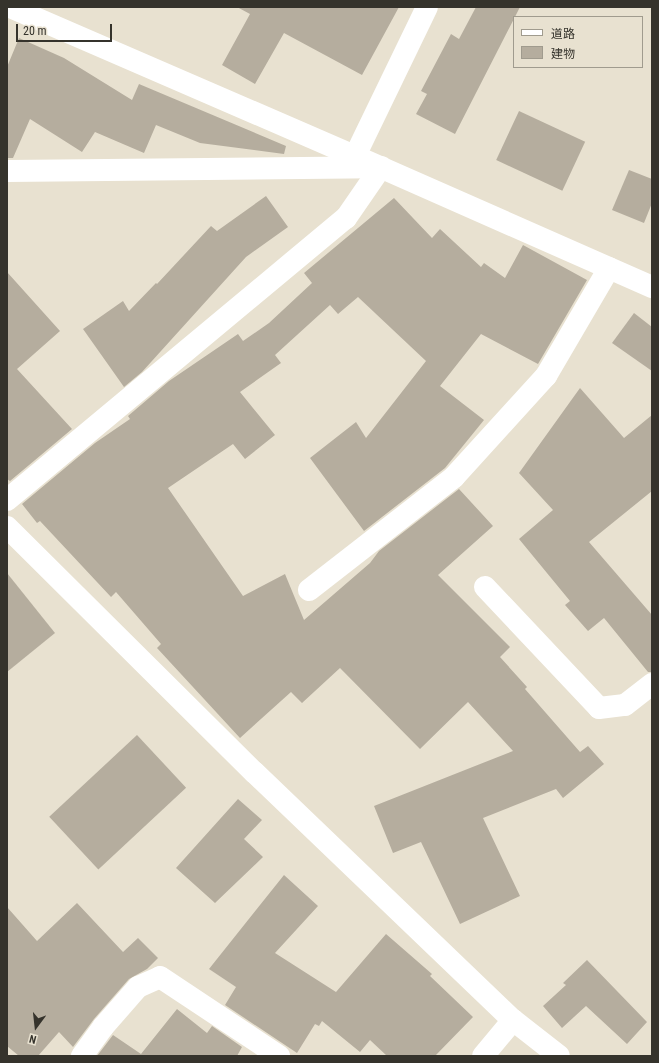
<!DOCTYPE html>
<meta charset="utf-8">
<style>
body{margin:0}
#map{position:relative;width:659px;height:1063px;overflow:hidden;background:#e8e1d0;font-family:"Roboto Condensed","Noto Sans JP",sans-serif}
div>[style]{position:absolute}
.building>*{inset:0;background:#b5ad9e;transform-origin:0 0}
.street>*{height:22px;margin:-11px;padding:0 11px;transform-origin:11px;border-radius:11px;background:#fff}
span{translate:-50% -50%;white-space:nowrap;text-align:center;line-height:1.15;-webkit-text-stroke:3px #e8e1d0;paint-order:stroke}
.frame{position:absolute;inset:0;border:8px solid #35332c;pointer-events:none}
.legend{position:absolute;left:513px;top:16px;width:130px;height:52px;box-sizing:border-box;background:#e8e1d0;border:1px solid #a09b8e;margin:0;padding:5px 7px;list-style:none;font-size:12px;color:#35332c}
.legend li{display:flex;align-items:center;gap:8px;height:20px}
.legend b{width:20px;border:1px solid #a09b8e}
.north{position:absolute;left:16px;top:1007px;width:40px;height:40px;-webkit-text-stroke:3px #e8e1d0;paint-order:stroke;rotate:195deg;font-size:11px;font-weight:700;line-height:16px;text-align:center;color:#35332c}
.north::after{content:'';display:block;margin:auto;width:14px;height:18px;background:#35332c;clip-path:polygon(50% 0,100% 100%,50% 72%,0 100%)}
.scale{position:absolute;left:16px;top:24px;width:96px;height:18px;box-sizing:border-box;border:2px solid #35332c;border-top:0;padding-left:5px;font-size:12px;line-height:14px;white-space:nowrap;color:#35332c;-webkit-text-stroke:3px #e8e1d0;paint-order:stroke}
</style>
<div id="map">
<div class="building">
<div style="clip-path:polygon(237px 7px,399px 7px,362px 75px,284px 33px,255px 84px,222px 65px,250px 14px)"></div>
<div style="clip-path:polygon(476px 7px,520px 7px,455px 134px,416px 114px,427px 94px,421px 91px,451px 34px,459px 39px)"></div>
<div style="clip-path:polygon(19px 38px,64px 58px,132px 100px,139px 84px,286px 146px,284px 154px,200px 143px,156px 125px,144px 153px,95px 132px,82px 152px,30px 119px,13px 158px,7px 158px,7px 67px)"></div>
<div style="left:519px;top:111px;width:73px;height:54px;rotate:25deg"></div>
<div style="clip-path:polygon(629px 170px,652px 179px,652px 203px,644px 223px,612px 210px)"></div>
<div style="clip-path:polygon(266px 196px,288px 227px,246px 257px,142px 372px,124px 387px,83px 329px,123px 301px,129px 311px,156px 283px,157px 284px,211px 226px,217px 231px)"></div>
<div style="clip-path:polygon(394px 198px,432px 238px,440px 229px,481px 267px,484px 263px,505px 278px,523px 245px,587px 280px,538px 364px,481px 334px,440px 386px,484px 420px,445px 468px,364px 531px,310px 458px,356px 422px,366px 438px,426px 361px,358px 297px,338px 314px,330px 305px,275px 355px,281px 363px,240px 392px,275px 435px,245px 459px,233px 444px,168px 488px,243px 596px,285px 574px,304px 620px,370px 563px,379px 551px,459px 489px,493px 526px,438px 575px,510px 647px,500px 657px,527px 687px,525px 689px,580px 752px,588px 746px,604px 764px,563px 798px,556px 789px,483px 818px,520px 896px,460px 924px,421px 842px,393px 853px,374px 806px,513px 751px,468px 702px,420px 749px,340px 668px,302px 703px,291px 692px,240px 738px,157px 648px,161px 644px,116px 592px,111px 597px,40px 521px,37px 523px,22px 504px,95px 443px,130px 419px,128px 416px,169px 381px,238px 334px,243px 341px,269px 323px,312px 283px,304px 273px)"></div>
<div style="clip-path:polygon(7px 272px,60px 331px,17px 369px,72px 429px,10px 481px,7px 479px)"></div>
<div style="clip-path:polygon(634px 313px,652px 327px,652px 371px,612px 343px)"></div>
<div style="clip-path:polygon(580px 388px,624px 438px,652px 415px,652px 491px,589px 542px,652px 615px,652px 672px,648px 672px,604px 618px,588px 631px,565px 605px,570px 601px,519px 539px,553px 510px,519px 473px)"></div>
<div style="clip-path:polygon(7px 573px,55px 633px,7px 672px)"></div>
<div style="left:137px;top:735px;width:72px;height:120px;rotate:47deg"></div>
<div style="clip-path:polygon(238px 799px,262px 820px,244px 839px,263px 857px,215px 903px,176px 868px)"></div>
<div style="clip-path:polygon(284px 875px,318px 906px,275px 953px,336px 992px,386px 934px,432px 974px,430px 976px,473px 1017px,435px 1056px,387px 1056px,370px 1040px,360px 1052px,322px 1021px,319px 1026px,315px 1024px,297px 1053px,225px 1005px,236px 987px,209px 969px)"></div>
<div style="clip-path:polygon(77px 903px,123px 952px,138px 938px,158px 958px,147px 969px,129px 979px,94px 1019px,73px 1047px,59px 1032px,38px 1056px,19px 1056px,7px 1046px,7px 907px,37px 941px)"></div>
<div style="clip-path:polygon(587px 960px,647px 1022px,627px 1044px,586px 1006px,562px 1028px,543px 1006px,566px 985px,563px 983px)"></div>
<div style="clip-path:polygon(177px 1009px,207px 1033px,212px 1026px,242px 1047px,237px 1056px,97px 1056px,113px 1035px,141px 1054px)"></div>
</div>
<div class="street">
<div style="left:10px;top:7px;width:376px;rotate:23.4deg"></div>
<div style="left:355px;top:156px;width:325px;rotate:23.8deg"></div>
<div style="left:355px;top:156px;width:165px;rotate:-64.2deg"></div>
<div style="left:7px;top:171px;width:367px;rotate:-0.6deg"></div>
<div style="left:7px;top:500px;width:441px;rotate:-39.8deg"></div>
<div style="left:346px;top:218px;width:62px;rotate:-55.5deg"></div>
<div style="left:7px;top:527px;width:348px;rotate:44.8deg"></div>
<div style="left:254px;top:772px;width:359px;rotate:43.8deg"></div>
<div style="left:513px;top:1020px;width:58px;rotate:38deg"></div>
<div style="left:485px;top:587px;width:166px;rotate:46.7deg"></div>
<div style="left:599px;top:708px;width:26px;rotate:-7deg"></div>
<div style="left:625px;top:705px;width:34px;rotate:-38deg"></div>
<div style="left:309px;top:590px;width:184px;rotate:-37.9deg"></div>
<div style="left:454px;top:477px;width:137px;rotate:-47.7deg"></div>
<div style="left:546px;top:376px;width:125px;rotate:-59.7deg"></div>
<div style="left:82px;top:1056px;width:36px;rotate:-54deg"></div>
<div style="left:103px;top:1027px;width:53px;rotate:-48.8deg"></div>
<div style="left:138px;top:987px;width:24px;rotate:-24deg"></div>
<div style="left:160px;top:977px;width:143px;rotate:33.6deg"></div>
<div style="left:483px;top:1056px;width:47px;rotate:-50.2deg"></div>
</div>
<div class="frame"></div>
<ul class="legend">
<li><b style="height:5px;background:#fff"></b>道路</li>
<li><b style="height:11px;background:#b5ad9e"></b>建物</li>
</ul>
<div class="north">N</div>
<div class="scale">20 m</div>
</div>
